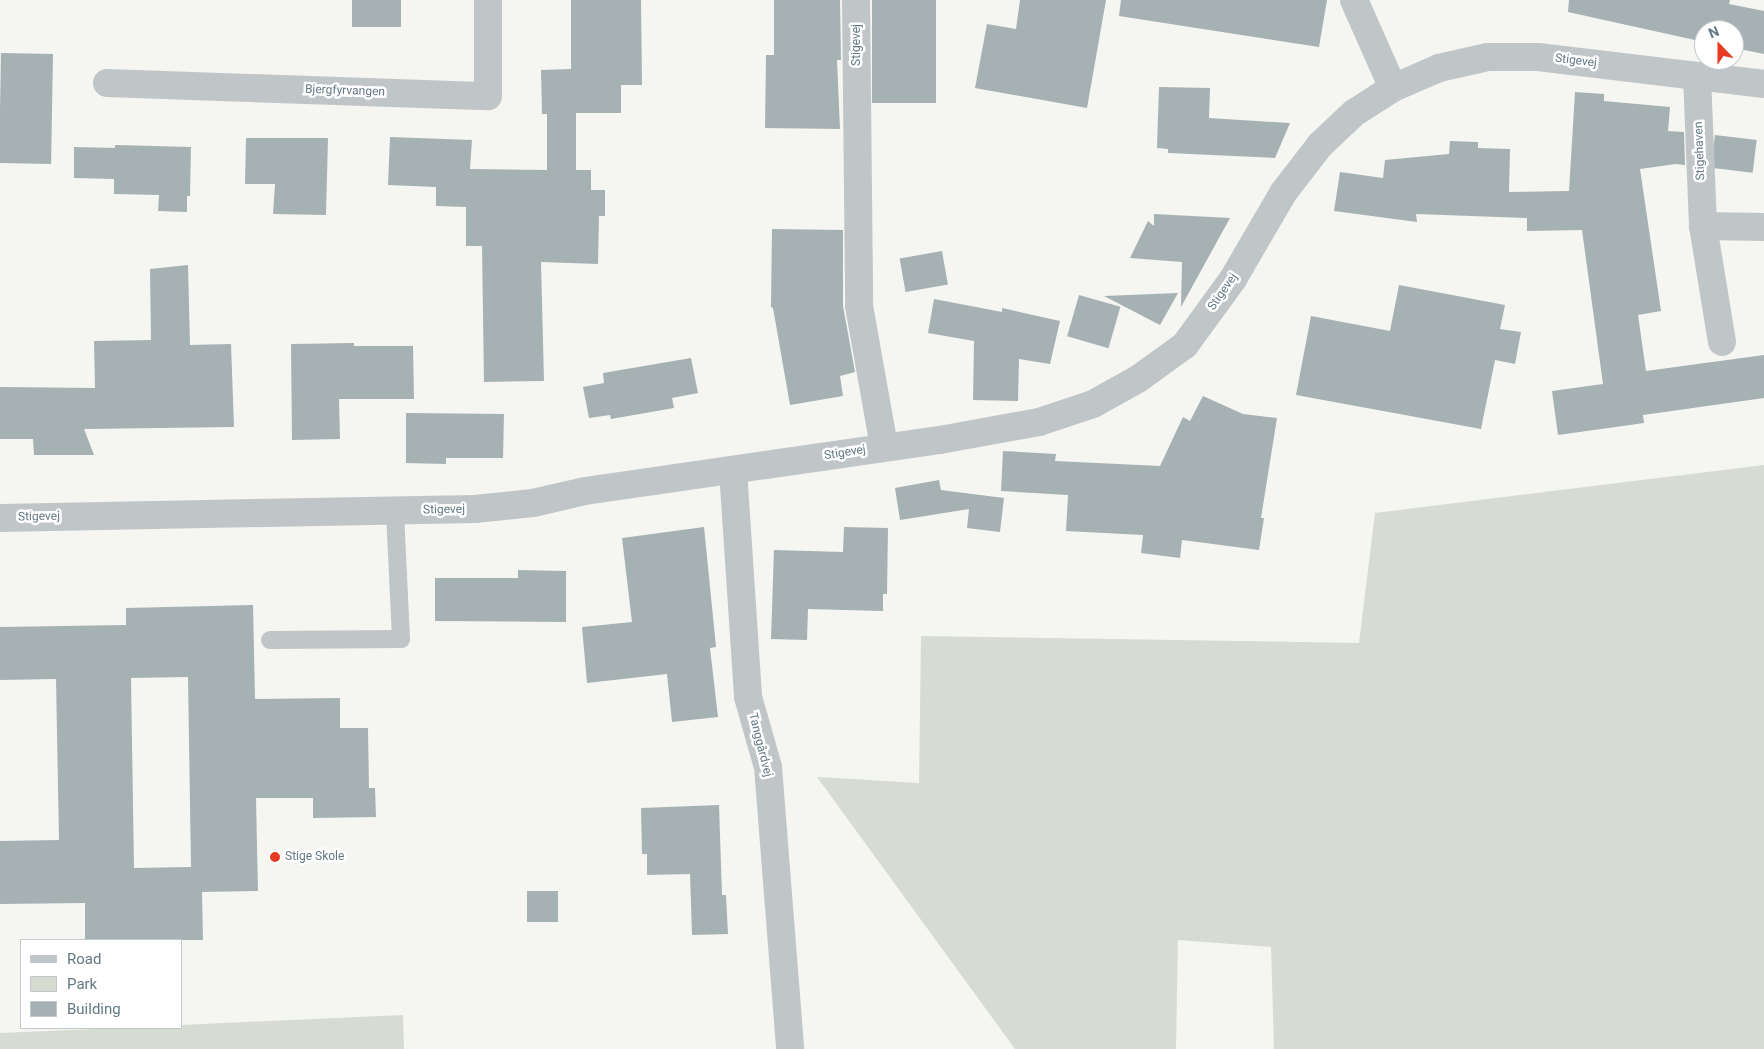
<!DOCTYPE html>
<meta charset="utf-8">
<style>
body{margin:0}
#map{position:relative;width:1764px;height:1049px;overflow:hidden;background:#f5f5f1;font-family:Roboto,sans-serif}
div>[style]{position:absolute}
.green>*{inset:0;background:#d6dcd2}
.building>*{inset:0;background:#a6b1b4;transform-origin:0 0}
.service>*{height:18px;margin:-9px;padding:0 9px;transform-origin:9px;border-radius:9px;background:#c0c5c7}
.minor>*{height:28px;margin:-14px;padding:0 14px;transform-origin:14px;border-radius:14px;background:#c0c5c7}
.tertiary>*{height:28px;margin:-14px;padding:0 14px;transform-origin:14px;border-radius:14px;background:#c0c5c7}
.dots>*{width:14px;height:14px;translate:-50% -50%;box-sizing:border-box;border:2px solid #fff;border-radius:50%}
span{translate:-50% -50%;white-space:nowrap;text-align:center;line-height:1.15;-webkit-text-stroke:5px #fff;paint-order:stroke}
.street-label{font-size:12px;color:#637883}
.poi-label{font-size:12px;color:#637883}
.left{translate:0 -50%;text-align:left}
.legend{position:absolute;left:20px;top:939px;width:162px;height:90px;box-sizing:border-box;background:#fff;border:1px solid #c1c9cd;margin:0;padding:6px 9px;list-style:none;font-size:15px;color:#637883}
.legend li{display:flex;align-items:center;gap:10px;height:25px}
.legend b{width:25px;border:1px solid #c1c9cd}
.north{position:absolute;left:1694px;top:20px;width:50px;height:50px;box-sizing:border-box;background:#fff;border:1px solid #c1c9cd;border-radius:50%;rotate:338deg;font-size:14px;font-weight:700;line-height:20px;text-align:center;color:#637883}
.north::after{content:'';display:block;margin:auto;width:18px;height:22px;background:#e63b20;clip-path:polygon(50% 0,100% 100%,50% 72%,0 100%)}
</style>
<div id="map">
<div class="green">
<div style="clip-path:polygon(1764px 465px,1764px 1049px,1274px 1049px,1271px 947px,1178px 940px,1176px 1049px,1015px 1049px,817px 777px,919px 783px,921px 636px,1359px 643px,1375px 513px)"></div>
<div style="clip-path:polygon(403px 1015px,404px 1049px,0 1049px,0 1033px,118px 1028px,181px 1028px,181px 1025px)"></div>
</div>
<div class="building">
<div style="left:352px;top:0;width:49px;height:27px"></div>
<div style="clip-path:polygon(571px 0,641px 0,642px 85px,621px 85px,621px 113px,576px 113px,576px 170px,591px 170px,591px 190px,605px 190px,605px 216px,599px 216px,598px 264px,541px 262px,544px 381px,484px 382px,482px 246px,466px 246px,466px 207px,436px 206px,436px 187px,388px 185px,390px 137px,472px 140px,470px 169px,547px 170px,547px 114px,542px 114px,541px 70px,571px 69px)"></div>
<div style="clip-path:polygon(774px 0,840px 0,841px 60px,837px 60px,840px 129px,765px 128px,766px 55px,774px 55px)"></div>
<div style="left:872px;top:0;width:64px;height:103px"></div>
<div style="clip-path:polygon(1020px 0,1106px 0,1087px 108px,975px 88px,987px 24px,1016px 29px)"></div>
<div style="clip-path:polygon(1121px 0,1327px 0,1319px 47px,1119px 16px)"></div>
<div style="clip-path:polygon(1569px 0,1730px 0,1729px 4px,1764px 11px,1764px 54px,1734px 48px,1734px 30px,1704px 30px,1704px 42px,1568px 12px)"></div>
<div style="left:1px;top:53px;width:52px;height:110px;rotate:1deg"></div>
<div style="clip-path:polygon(1159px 87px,1210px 88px,1209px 118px,1290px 123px,1275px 158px,1168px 153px,1168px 149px,1157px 148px)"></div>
<div style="clip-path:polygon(1575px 92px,1604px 94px,1604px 101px,1670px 107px,1668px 131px,1684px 132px,1685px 165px,1676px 164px,1640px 169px,1661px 311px,1638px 315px,1646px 371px,1764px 355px,1764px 398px,1643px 415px,1644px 423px,1558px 435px,1552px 391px,1603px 384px,1582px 230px,1527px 231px,1527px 218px,1416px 214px,1417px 222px,1334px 211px,1340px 172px,1383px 178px,1385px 160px,1449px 154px,1450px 141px,1478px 142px,1478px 148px,1510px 149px,1509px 192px,1569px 191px)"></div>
<div style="left:1715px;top:135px;width:42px;height:33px;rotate:7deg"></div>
<div style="clip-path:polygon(246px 138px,328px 138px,326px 215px,273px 214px,275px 184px,245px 184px)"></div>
<div style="clip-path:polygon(115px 145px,191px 147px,190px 196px,187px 196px,187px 212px,158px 211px,159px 195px,114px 194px,114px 179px,74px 178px,74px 147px,115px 148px)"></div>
<div style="clip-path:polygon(1154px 214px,1230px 218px,1181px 307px,1182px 262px,1130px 258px,1148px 221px,1154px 226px)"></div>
<div style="clip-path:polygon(772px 229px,843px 230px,843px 306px,855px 372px,840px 376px,843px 396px,790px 405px,773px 308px,771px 307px)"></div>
<div style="left:942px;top:251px;width:34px;height:43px;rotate:80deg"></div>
<div style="clip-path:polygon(188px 265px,190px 345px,231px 344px,234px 427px,84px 429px,94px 455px,34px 455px,33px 439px,0 439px,0 387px,95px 388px,94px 341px,151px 340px,150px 269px)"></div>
<div style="clip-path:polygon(1399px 285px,1505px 305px,1500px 329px,1521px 332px,1515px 364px,1495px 360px,1481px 429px,1296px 395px,1311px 316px,1390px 331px)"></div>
<div style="clip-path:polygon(1178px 293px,1160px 325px,1104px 296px)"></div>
<div style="left:1079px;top:295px;width:43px;height:43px;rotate:16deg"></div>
<div style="clip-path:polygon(934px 299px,1002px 312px,1002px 308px,1060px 321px,1050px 364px,1019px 359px,1018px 401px,973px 400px,974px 341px,928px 333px)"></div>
<div style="clip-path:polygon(354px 343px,354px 346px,413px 346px,414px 399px,339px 399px,340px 439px,292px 440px,291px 344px)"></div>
<div style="clip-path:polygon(691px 358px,698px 393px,672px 398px,674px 408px,611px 419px,610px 415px,589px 418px,583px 387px,604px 383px,603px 373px)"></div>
<div style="clip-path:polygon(1203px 396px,1243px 414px,1277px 418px,1261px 518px,1264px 518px,1259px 550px,1182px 540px,1180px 558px,1141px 553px,1143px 535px,1066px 531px,1068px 495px,1001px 491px,1003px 451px,1056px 454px,1055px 461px,1160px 466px,1183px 417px,1190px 421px)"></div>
<div style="clip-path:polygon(406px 413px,504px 414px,503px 458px,446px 458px,446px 464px,406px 463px)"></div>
<div style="clip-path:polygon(939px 480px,941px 490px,1004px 498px,1000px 532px,967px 528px,969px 509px,900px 520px,895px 488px)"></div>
<div style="clip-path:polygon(704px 527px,716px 647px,710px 648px,718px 717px,672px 722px,667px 674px,587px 683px,582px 627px,632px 622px,622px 538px)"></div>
<div style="clip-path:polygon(844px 527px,888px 528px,887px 594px,883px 594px,883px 611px,808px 609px,807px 640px,771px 639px,774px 550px,843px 552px)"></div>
<div style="clip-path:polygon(518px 570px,566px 571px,566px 622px,435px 621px,435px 578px,518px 578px)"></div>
<div style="clip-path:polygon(evenodd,253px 605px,255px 699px,340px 698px,340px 728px,368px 728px,369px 788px,375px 788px,376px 817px,313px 818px,313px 798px,256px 798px,258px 891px,202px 892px,203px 940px,85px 940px,85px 903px,0 904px,0 841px,59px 840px,56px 679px,0 680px,0 627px,126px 625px,126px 608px,253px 605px,188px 677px,191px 867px,134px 868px,131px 678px,188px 677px)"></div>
<div style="clip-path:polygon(719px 805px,722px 895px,726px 895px,728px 934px,692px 935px,690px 874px,647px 875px,647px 854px,642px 854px,641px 808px)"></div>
<div style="left:527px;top:891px;width:31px;height:31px"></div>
</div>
<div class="service">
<div style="left:270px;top:640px;width:131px;rotate:-0.4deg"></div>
<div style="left:401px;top:639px;width:128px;rotate:-92.7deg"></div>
</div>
<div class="minor">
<div style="left:856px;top:0;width:306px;rotate:89.4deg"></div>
<div style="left:859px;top:306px;width:143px;rotate:79.9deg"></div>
<div style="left:1354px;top:0;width:96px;rotate:66.1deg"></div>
<div style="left:1697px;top:76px;width:150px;rotate:87.7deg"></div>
<div style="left:107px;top:83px;width:381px;rotate:2deg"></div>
<div style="left:488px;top:96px;width:96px;rotate:-90deg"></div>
<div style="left:1722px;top:342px;width:118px;rotate:-99.3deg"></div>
<div style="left:1703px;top:226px;width:61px;rotate:0.9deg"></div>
<div style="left:733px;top:470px;width:227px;rotate:86.2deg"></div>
<div style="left:748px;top:697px;width:73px;rotate:74.1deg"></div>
<div style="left:768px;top:767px;width:283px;rotate:85.5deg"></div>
</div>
<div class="tertiary">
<div style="left:0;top:518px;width:475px;rotate:-1.1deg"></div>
<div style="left:475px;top:509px;width:58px;rotate:-5.9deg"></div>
<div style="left:533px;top:503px;width:53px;rotate:-13deg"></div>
<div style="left:585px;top:491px;width:359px;rotate:-8.2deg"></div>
<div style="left:940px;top:440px;width:101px;rotate:-10.3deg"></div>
<div style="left:1039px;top:422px;width:57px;rotate:-18.4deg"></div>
<div style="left:1093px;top:404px;width:51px;rotate:-29.1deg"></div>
<div style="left:1138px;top:379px;width:58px;rotate:-35.9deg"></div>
<div style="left:1185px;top:345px;width:82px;rotate:-54deg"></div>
<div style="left:1233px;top:279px;width:99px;rotate:-59.8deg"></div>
<div style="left:1283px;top:193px;width:61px;rotate:-52.4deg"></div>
<div style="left:1320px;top:145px;width:47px;rotate:-43.3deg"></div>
<div style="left:1354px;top:113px;width:46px;rotate:-32.7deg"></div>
<div style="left:1393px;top:88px;width:50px;rotate:-23.5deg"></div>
<div style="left:1439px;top:68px;width:50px;rotate:-12.7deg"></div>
<div style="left:1488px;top:57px;width:50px"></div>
<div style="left:1538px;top:57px;width:228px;rotate:6.8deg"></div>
</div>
<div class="dots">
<div style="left:275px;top:857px;background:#e63b20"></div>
</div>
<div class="street-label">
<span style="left:857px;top:45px;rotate:-90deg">Stigevej</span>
<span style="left:1576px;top:61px;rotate:7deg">Stigevej</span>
<span style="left:345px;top:91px;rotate:2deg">Bjergfyrvangen</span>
<span style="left:1700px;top:151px;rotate:-92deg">Stigehaven</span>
<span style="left:1223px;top:292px;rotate:-55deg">Stigevej</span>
<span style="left:845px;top:453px;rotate:-9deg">Stigevej</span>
<span style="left:444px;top:510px;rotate:-1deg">Stigevej</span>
<span style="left:39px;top:517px;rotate:-1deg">Stigevej</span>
<span style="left:760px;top:745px;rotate:76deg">Tanggårdvej</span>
</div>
<div class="poi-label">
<span class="left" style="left:285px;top:857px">Stige Skole</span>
</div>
<ul class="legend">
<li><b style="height:6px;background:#c0c5c7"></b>Road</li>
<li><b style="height:14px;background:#d6dcd2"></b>Park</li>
<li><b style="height:14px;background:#a6b1b4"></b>Building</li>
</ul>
<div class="north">N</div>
</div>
